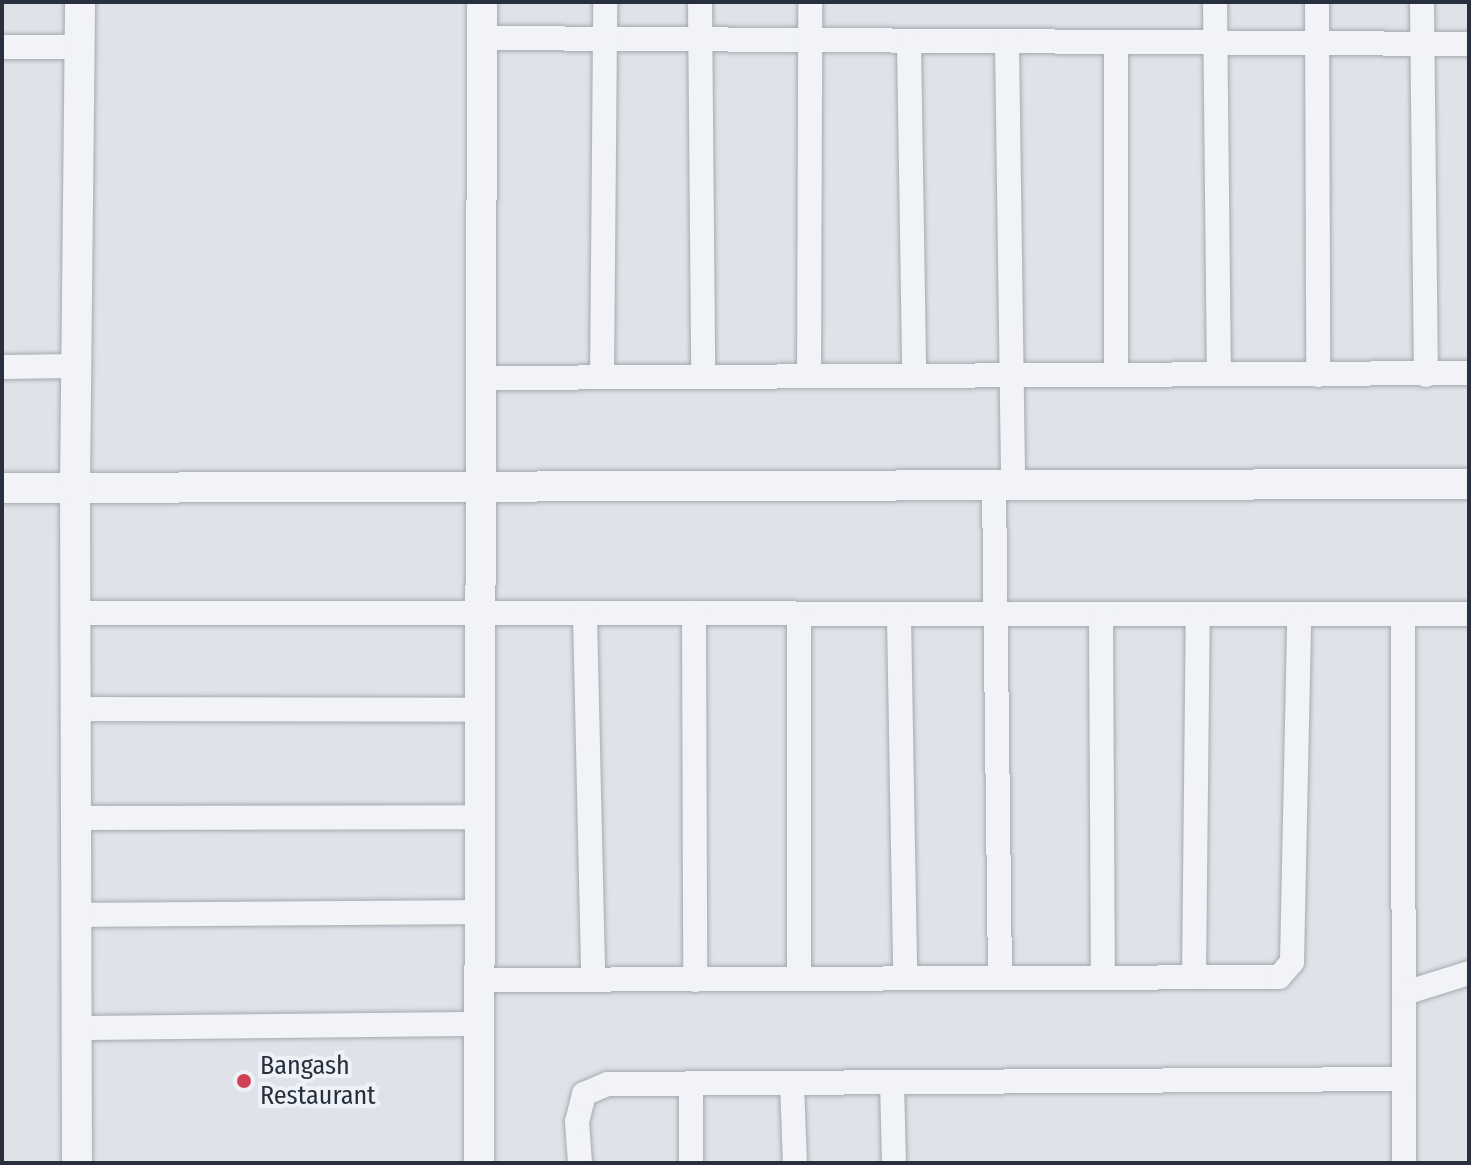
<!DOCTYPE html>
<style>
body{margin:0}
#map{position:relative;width:1471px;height:1165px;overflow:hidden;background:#dfe2e8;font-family:"Fira Sans Condensed",sans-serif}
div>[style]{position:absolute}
.roads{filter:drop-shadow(0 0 2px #a4a9b2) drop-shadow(0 0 2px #a4a9b2)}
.minor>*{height:24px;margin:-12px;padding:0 12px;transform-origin:12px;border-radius:12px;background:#f1f3f6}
.tertiary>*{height:30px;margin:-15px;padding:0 15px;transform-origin:15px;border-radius:15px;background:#f1f3f6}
.dots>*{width:22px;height:22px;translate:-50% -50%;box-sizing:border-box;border:4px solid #eef1f6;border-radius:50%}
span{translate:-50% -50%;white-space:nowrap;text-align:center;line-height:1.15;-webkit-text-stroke:8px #eef1f6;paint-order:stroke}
.poi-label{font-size:26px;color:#28303f}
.left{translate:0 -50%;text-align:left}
.frame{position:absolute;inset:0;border:4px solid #28303f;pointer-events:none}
</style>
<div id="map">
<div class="roads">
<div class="minor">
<div style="left:700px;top:2px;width:374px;rotate:89.5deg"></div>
<div style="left:1215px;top:2px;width:372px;rotate:89.4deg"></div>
<div style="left:1317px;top:2px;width:373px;rotate:89.8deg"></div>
<div style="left:1422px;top:2px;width:373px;rotate:89.4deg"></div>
<div style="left:482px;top:38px;width:987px;rotate:0.35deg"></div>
<div style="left:909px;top:42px;width:333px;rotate:89.1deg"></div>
<div style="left:1007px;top:43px;width:443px;rotate:89.2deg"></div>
<div style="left:1116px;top:45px;width:330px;rotate:90deg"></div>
<div style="left:2px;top:47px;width:78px"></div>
<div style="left:2px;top:367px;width:74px;rotate:-0.8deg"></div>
<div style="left:809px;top:376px;width:374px;rotate:-89.8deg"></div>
<div style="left:602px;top:377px;width:375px;rotate:-89.5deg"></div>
<div style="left:482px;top:378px;width:987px;rotate:-0.29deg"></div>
<div style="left:994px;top:486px;width:492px;rotate:89.3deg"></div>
<div style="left:75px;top:613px;width:1394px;rotate:0.04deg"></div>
<div style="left:585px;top:615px;width:365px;rotate:88.7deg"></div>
<div style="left:1403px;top:615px;width:548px;rotate:89.9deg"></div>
<div style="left:694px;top:616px;width:364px;rotate:89.8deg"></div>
<div style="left:1101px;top:616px;width:361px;rotate:89.7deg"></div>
<div style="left:899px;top:617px;width:361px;rotate:89deg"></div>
<div style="left:75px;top:709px;width:406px;rotate:0.1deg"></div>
<div style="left:74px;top:818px;width:406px;rotate:-0.1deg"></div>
<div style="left:74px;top:915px;width:405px;rotate:-0.4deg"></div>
<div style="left:1194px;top:977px;width:361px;rotate:-89.4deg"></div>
<div style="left:799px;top:979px;width:361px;rotate:-90deg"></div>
<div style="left:478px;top:980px;width:801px;rotate:-0.21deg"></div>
<div style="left:1279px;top:977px;width:20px;rotate:-49deg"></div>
<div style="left:1292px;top:962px;width:347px;rotate:-88.8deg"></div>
<div style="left:1405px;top:993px;width:67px;rotate:-17.4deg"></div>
<div style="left:74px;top:1028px;width:404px;rotate:-0.6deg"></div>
<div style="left:892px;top:1082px;width:81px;rotate:88.6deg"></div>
<div style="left:691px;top:1083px;width:80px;rotate:90deg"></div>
<div style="left:792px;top:1083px;width:80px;rotate:87.9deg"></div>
<div style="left:580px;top:1163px;width:41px;rotate:-94.2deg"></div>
<div style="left:577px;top:1122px;width:29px;rotate:-76deg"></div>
<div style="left:584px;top:1094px;width:25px;rotate:-23deg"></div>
<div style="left:607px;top:1084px;width:797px;rotate:-0.36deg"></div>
</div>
<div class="tertiary">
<div style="left:2px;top:488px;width:1467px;rotate:-0.16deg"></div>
<div style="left:77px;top:1163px;width:676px;rotate:-90.17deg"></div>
<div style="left:75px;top:487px;width:485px;rotate:-89.4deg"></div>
<div style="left:479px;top:1163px;width:1161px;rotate:-89.85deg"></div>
</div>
</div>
<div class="dots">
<div style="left:244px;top:1081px;background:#cf4255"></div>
</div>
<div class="poi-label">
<span class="left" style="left:260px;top:1081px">Bangash<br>Restaurant</span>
</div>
<div class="frame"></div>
</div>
